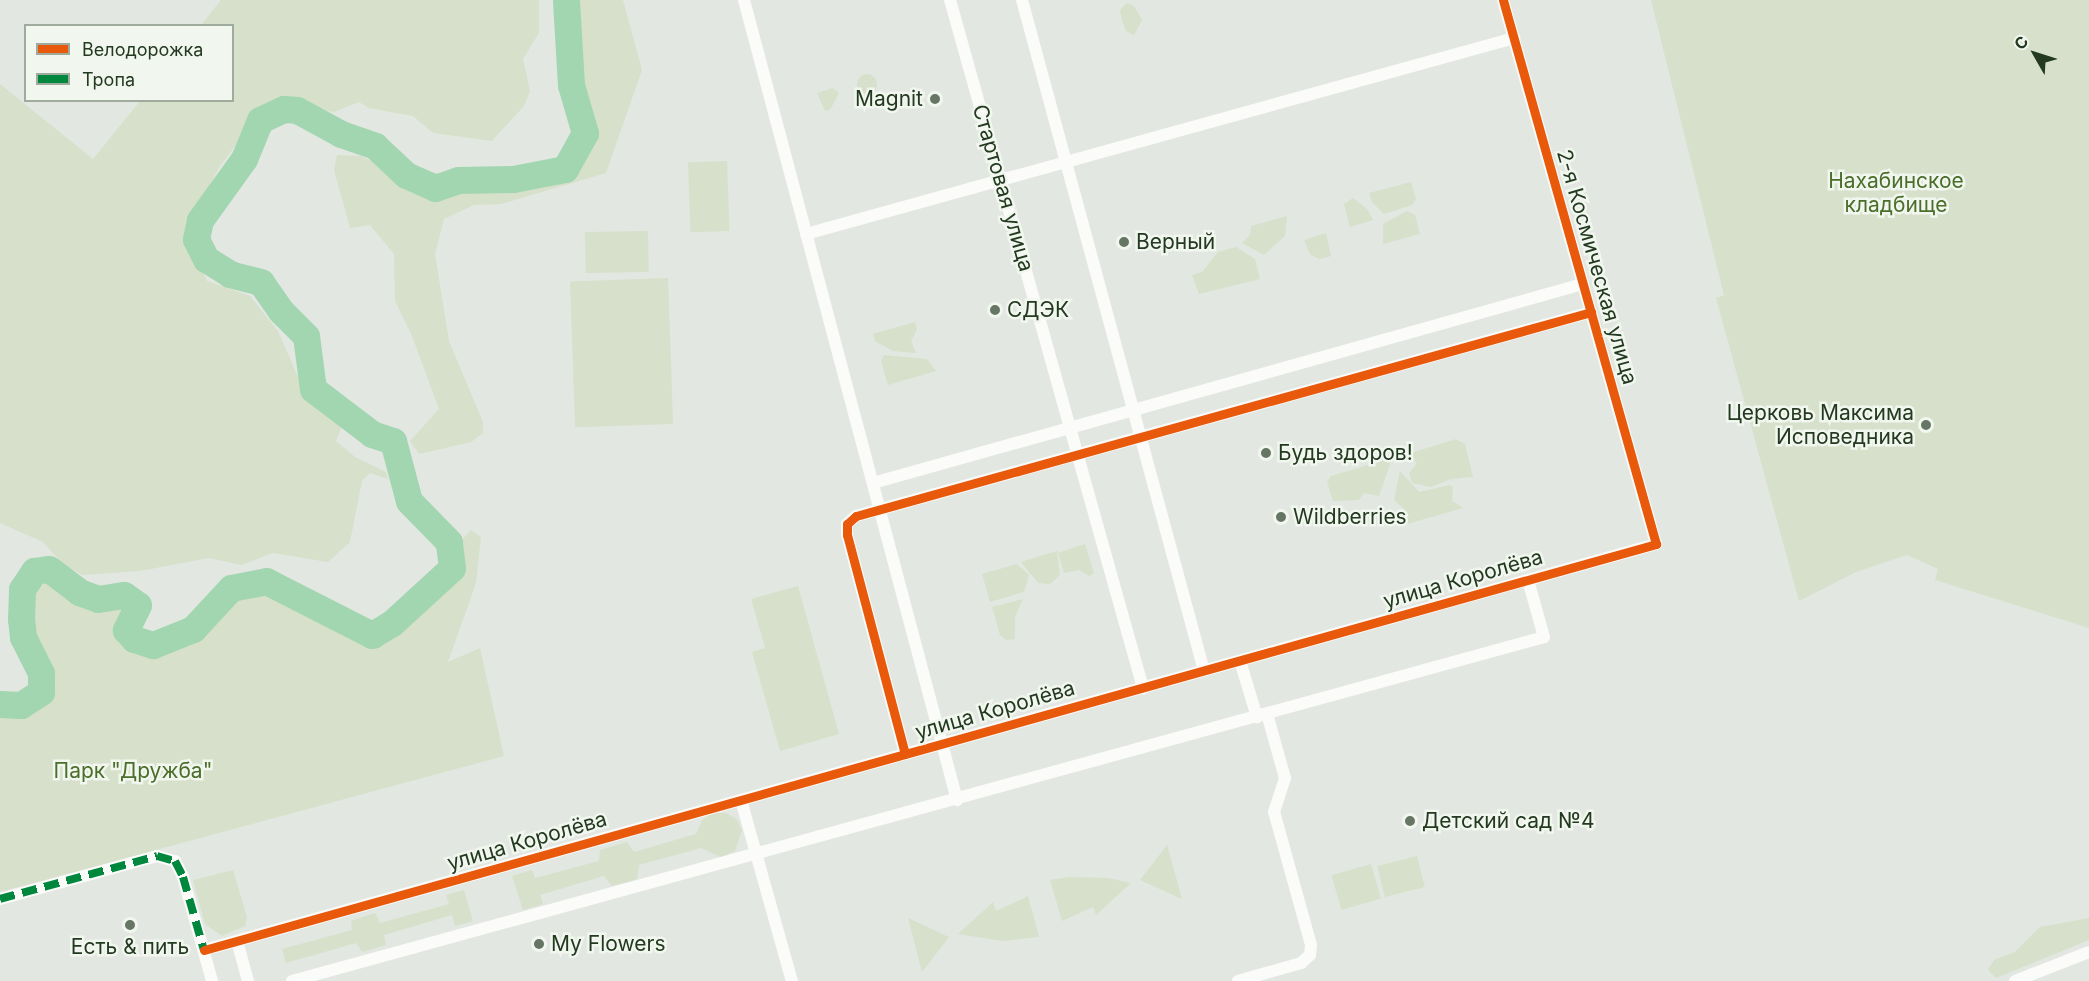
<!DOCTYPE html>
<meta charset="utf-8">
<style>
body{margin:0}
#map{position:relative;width:2089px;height:981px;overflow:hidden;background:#e3e7e1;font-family:Inter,sans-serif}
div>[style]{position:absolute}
.green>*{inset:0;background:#d6e0ca;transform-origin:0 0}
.round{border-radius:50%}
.river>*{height:27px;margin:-13.5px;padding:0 13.5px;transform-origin:13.5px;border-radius:13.5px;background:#a2d6b1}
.street>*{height:12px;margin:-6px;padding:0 6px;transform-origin:6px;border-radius:6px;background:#fbfbfa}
.quiet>*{height:8px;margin-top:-4px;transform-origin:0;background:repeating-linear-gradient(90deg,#00873e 0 15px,transparent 0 23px)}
.cycleway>*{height:9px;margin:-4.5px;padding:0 4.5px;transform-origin:4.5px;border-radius:4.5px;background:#e8590c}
.dots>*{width:16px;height:16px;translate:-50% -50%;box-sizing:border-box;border:3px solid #f1f7ef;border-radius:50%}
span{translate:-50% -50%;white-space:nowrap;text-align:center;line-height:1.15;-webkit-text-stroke:5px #f1f7ef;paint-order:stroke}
.poi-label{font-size:21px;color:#233920}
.right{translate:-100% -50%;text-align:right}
.left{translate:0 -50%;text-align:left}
.park-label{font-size:21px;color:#4b6f2b}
.street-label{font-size:21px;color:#233920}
.legend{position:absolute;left:24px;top:24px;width:210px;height:78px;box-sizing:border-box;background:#f1f7ef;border:2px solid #9fab9c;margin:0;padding:8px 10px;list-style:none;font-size:18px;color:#233920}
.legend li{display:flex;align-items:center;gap:12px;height:30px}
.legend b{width:30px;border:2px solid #9fab9c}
.north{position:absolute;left:2005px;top:24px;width:60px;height:60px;-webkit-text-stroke:4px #f1f7ef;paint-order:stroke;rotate:309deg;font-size:16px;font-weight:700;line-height:24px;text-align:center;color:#233920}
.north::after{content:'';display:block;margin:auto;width:21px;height:27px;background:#233920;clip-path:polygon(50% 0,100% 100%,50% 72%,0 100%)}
</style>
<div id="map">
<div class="green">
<div style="clip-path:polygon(221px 0,539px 0,539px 33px,523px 59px,530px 91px,524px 106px,492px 141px,433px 133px,413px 116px,369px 108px,359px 102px,334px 112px,272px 100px,257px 109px,248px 129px,220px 166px,188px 225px,194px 250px,207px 281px,250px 296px,278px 331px,301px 384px,317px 408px,342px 426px,336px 441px,355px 457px,386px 472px,388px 479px,370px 473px,362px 481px,350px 542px,328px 562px,273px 553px,241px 565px,209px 558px,140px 571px,83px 575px,64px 565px,43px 542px,0 523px,0 84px,93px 159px,140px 101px,232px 100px,232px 26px,201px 25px)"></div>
<div style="clip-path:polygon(563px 0,623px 0,642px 70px,606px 173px,501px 204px,474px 205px,444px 219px,435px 254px,449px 341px,483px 422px,483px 433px,471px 442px,419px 454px,410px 441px,439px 409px,412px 336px,395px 301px,394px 254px,370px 225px,350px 228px,334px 170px,337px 155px,361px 156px,387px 169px,404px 186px,419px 167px,435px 173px,502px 179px,553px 169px,567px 161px,580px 149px,582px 94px,579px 78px,563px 47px)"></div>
<div style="clip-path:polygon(1651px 0,2089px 0,2089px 628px,1935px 580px,1938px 569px,1907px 555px,1856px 572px,1799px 601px,1716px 298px,1724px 295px)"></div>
<div style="clip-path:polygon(1127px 3px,1134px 6px,1142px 20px,1134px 35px,1126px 31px,1122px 20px,1120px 10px)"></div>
<div class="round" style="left:857px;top:74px;width:20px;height:20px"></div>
<div style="clip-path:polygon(833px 88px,839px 93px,830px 110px,825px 111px,817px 93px)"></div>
<div style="left:727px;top:161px;width:70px;height:39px;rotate:88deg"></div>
<div style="clip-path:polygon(1411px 182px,1416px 199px,1412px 205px,1384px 214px,1372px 202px,1369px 193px)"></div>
<div style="clip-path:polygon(1353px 198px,1367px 209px,1373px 220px,1350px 227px,1344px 204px)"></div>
<div style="clip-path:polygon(1407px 211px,1415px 215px,1420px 234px,1383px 244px,1383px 224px)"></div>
<div style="clip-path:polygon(1287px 216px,1285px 236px,1264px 255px,1242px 243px,1250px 235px,1251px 226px)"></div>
<div style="left:648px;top:231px;width:41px;height:63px;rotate:89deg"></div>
<div style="clip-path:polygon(1326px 233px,1331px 256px,1319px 259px,1310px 254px,1304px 240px)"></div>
<div style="clip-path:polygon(1236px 247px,1255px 259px,1260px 279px,1199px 294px,1192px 275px,1202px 272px,1218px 252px)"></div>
<div style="left:668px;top:278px;width:146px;height:98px;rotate:88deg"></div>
<div style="clip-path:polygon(915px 322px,917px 330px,911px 341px,916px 353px,893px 351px,875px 341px,873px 334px)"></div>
<div style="clip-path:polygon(884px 355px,927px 359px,936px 371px,888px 385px,881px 361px)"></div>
<div style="clip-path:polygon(1456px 439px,1465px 444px,1473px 477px,1451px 479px,1431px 487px,1412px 483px,1409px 473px,1417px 463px,1408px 454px)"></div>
<div style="clip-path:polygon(1392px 458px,1379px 496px,1364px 493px,1359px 500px,1333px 501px,1327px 482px,1331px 476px)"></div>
<div style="clip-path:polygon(1400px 471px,1419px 492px,1450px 485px,1453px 487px,1452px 501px,1463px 508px,1400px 526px,1406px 511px,1394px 500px)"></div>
<div style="clip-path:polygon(471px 530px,481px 537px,476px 583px,448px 662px,480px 648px,504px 756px,0 892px,0 705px,46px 693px,51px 676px,26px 630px,24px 595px,30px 579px,48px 576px,89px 606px,107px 601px,125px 605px,123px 622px,127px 639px,140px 650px,158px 650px,191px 636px,202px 623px,248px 594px,283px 598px,352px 626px,366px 636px,384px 634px,399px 625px,441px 563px)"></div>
<div style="clip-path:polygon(1085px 544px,1094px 573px,1089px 576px,1079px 570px,1064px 573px,1058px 553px)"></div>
<div style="clip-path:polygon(1057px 551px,1060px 575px,1050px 584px,1038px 583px,1021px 562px)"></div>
<div style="clip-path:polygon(1017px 564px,1029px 575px,1024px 592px,990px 602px,982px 574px)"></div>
<div style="clip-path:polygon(798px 586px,839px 734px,780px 751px,752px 652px,765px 648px,751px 599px)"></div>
<div style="clip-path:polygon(1023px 599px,1015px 617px,1015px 639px,1006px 640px,1000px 635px,992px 607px)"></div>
<div style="clip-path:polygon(713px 813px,726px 813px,736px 819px,742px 830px,735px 851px,721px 857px,701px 848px,639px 865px,637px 879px,612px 886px,604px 876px,540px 895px,543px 904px,523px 910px,512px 876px,532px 870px,535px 878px,599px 861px,600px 850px,627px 842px,634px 852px,696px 834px,702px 820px)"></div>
<div style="clip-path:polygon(1167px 845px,1182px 899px,1140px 880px)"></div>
<div style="left:1417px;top:856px;width:32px;height:41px;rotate:76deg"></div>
<div style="left:1371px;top:864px;width:36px;height:41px;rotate:74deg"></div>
<div style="clip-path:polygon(233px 870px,247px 917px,245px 926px,222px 936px,205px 924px,193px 880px)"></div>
<div style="clip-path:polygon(1069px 877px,1108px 878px,1131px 883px,1096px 915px,1093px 907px,1062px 921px,1050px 880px)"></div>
<div style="clip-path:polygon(464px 890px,473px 921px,455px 926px,452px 915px,384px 935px,386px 945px,362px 952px,356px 943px,286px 963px,282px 949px,352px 930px,351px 921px,375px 913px,380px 923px,449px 904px,446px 895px)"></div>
<div style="clip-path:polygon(1028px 896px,1039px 937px,1003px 941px,958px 934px,993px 902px,996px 911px)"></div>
<div style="clip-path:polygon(908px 918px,949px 937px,922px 972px)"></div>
<div style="clip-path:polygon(2089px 918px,2089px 940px,1996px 978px,1988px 970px,1994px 960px,2015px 952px,2040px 927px)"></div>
</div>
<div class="river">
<div style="left:0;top:704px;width:21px;rotate:3deg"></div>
<div style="left:21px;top:705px;width:24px;rotate:-33deg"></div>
<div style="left:41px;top:692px;width:19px;rotate:-90deg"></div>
<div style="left:41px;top:673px;width:40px;rotate:-116.6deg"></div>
<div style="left:23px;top:637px;width:18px;rotate:-96deg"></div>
<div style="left:21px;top:619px;width:30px;rotate:-88deg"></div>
<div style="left:22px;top:589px;width:22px;rotate:-56deg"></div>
<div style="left:34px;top:571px;width:15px;rotate:-8deg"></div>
<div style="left:49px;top:569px;width:38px;rotate:37deg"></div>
<div style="left:79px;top:592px;width:20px;rotate:20deg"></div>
<div style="left:98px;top:599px;width:26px;rotate:-9deg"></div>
<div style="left:124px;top:595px;width:17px;rotate:36deg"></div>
<div style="left:138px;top:605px;width:28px;rotate:116deg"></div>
<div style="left:126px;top:630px;width:12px;rotate:48deg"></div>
<div style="left:134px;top:639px;width:20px;rotate:18deg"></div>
<div style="left:153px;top:645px;width:43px;rotate:-21.8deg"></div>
<div style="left:193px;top:629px;width:56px;rotate:-47.2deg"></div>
<div style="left:231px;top:588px;width:36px;rotate:-11deg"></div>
<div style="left:266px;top:581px;width:119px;rotate:27deg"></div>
<div style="left:372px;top:635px;width:23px;rotate:-31deg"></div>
<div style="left:392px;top:623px;width:81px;rotate:-42.5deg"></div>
<div style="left:452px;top:568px;width:26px;rotate:-97deg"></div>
<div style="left:449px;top:542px;width:57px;rotate:-134.3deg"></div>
<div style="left:409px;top:501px;width:62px;rotate:-104.9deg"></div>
<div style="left:393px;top:441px;width:22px;rotate:-162deg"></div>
<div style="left:372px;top:434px;width:74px;rotate:-142.7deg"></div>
<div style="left:313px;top:389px;width:53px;rotate:-97.5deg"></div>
<div style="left:306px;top:336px;width:35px;rotate:-135deg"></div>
<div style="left:281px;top:311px;width:35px;rotate:-125deg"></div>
<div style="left:261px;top:282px;width:32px;rotate:-166deg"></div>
<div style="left:230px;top:274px;width:28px;rotate:-148deg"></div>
<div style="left:206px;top:259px;width:22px;rotate:-117deg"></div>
<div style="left:196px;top:239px;width:19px;rotate:-78deg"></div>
<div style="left:200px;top:220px;width:75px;rotate:-54.2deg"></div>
<div style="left:244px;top:159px;width:42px;rotate:-67.7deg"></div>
<div style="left:260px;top:120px;width:26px;rotate:-25deg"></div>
<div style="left:284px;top:109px;width:13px;rotate:4deg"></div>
<div style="left:297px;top:110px;width:50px;rotate:28.6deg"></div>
<div style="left:341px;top:134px;width:36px;rotate:19deg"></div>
<div style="left:375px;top:146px;width:42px;rotate:43.1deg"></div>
<div style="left:406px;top:175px;width:32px;rotate:24deg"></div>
<div style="left:435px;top:188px;width:24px;rotate:-19deg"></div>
<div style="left:458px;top:180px;width:55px;rotate:-1deg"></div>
<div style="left:513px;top:179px;width:53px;rotate:-10.9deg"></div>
<div style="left:565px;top:169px;width:41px;rotate:-60.9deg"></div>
<div style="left:585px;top:133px;width:50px;rotate:-106.3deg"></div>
<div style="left:571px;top:85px;width:85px;rotate:-93.4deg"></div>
</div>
<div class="street">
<div style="left:744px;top:0;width:828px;rotate:75.09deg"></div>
<div style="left:950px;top:0;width:715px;rotate:74.33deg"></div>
<div style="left:1022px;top:0;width:695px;rotate:74.82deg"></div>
<div style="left:806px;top:234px;width:735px;rotate:-15.47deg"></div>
<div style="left:873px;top:483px;width:737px;rotate:-15.66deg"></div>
<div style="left:1240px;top:661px;width:59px;rotate:73.1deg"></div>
<div style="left:905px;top:754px;width:227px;rotate:-104.8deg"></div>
<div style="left:847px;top:535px;width:11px;rotate:-90deg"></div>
<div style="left:847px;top:524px;width:12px;rotate:-42deg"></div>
<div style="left:856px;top:516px;width:763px;rotate:-15.51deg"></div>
<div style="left:741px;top:800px;width:188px;rotate:74.3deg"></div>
<div style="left:0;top:899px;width:163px;rotate:-15.3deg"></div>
<div style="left:157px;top:856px;width:19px;rotate:16deg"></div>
<div style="left:175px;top:861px;width:18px;rotate:63deg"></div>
<div style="left:183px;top:877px;width:108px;rotate:74.4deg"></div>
<div style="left:237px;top:941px;width:41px;rotate:74.6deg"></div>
<div style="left:204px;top:950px;width:1508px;rotate:-15.62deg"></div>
<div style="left:1656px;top:544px;width:565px;rotate:-105.71deg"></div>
<div style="left:292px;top:981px;width:1298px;rotate:-15.36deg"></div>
<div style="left:1544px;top:637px;width:59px;rotate:-105.7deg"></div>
<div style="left:1238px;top:981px;width:66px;rotate:-15.9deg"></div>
<div style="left:1301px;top:963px;width:12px;rotate:-42deg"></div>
<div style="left:1310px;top:955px;width:10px;rotate:-84deg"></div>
<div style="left:1311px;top:945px;width:138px;rotate:-105.5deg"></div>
<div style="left:1274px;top:812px;width:36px;rotate:-72deg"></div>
<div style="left:1285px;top:778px;width:66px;rotate:-105.7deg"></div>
<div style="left:2015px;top:981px;width:79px;rotate:-21.4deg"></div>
</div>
<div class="quiet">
<div style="left:0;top:899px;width:163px;rotate:-15.3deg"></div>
<div style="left:157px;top:856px;width:19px;rotate:16deg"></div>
<div style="left:175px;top:861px;width:18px;rotate:63deg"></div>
<div style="left:183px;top:877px;width:76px;rotate:74deg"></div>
</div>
<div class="cycleway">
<div style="left:905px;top:754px;width:227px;rotate:-104.8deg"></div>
<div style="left:847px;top:535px;width:11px;rotate:-90deg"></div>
<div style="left:847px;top:524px;width:12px;rotate:-42deg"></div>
<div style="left:856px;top:516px;width:763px;rotate:-15.51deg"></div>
<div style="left:204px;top:950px;width:1508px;rotate:-15.62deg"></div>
<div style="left:1656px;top:544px;width:565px;rotate:-105.71deg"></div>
</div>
<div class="dots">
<div style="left:935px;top:99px;background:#667664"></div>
<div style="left:1124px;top:242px;background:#667664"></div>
<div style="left:995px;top:310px;background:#667664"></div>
<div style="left:1926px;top:425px;background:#667664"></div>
<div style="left:1266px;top:453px;background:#667664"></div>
<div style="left:1281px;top:517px;background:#667664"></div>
<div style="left:1410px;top:821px;background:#667664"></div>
<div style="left:130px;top:925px;background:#667664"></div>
<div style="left:539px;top:944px;background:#667664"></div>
</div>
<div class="poi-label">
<span class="right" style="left:923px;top:99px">Magnit</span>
<span class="left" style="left:1136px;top:242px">Верный</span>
<span class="left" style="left:1007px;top:310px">СДЭК</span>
<span class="right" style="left:1914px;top:425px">Церковь Максима<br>Исповедника</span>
<span class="left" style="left:1278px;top:453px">Будь здоров!</span>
<span class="left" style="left:1293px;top:517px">Wildberries</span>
<span class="left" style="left:1422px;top:821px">Детский сад №4</span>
<span class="left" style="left:551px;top:944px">My Flowers</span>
<span style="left:130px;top:947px">Есть &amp; пить</span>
</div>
<div class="park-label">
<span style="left:1896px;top:193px">Нахабинское<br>кладбище</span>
<span style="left:133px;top:771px">Парк "Дружба"</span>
</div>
<div class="street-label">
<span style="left:1003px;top:188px;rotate:74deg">Стартовая улица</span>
<span style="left:1597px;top:267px;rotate:74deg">2-я Космическая улица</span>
<span style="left:1463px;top:579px;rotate:-16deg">улица Королёва</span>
<span style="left:995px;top:710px;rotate:-16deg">улица Королёва</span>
<span style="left:527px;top:841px;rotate:-16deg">улица Королёва</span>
</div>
<ul class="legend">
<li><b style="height:8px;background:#e8590c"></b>Велодорожка</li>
<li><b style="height:8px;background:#00873e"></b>Тропа</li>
</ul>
<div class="north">С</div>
</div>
